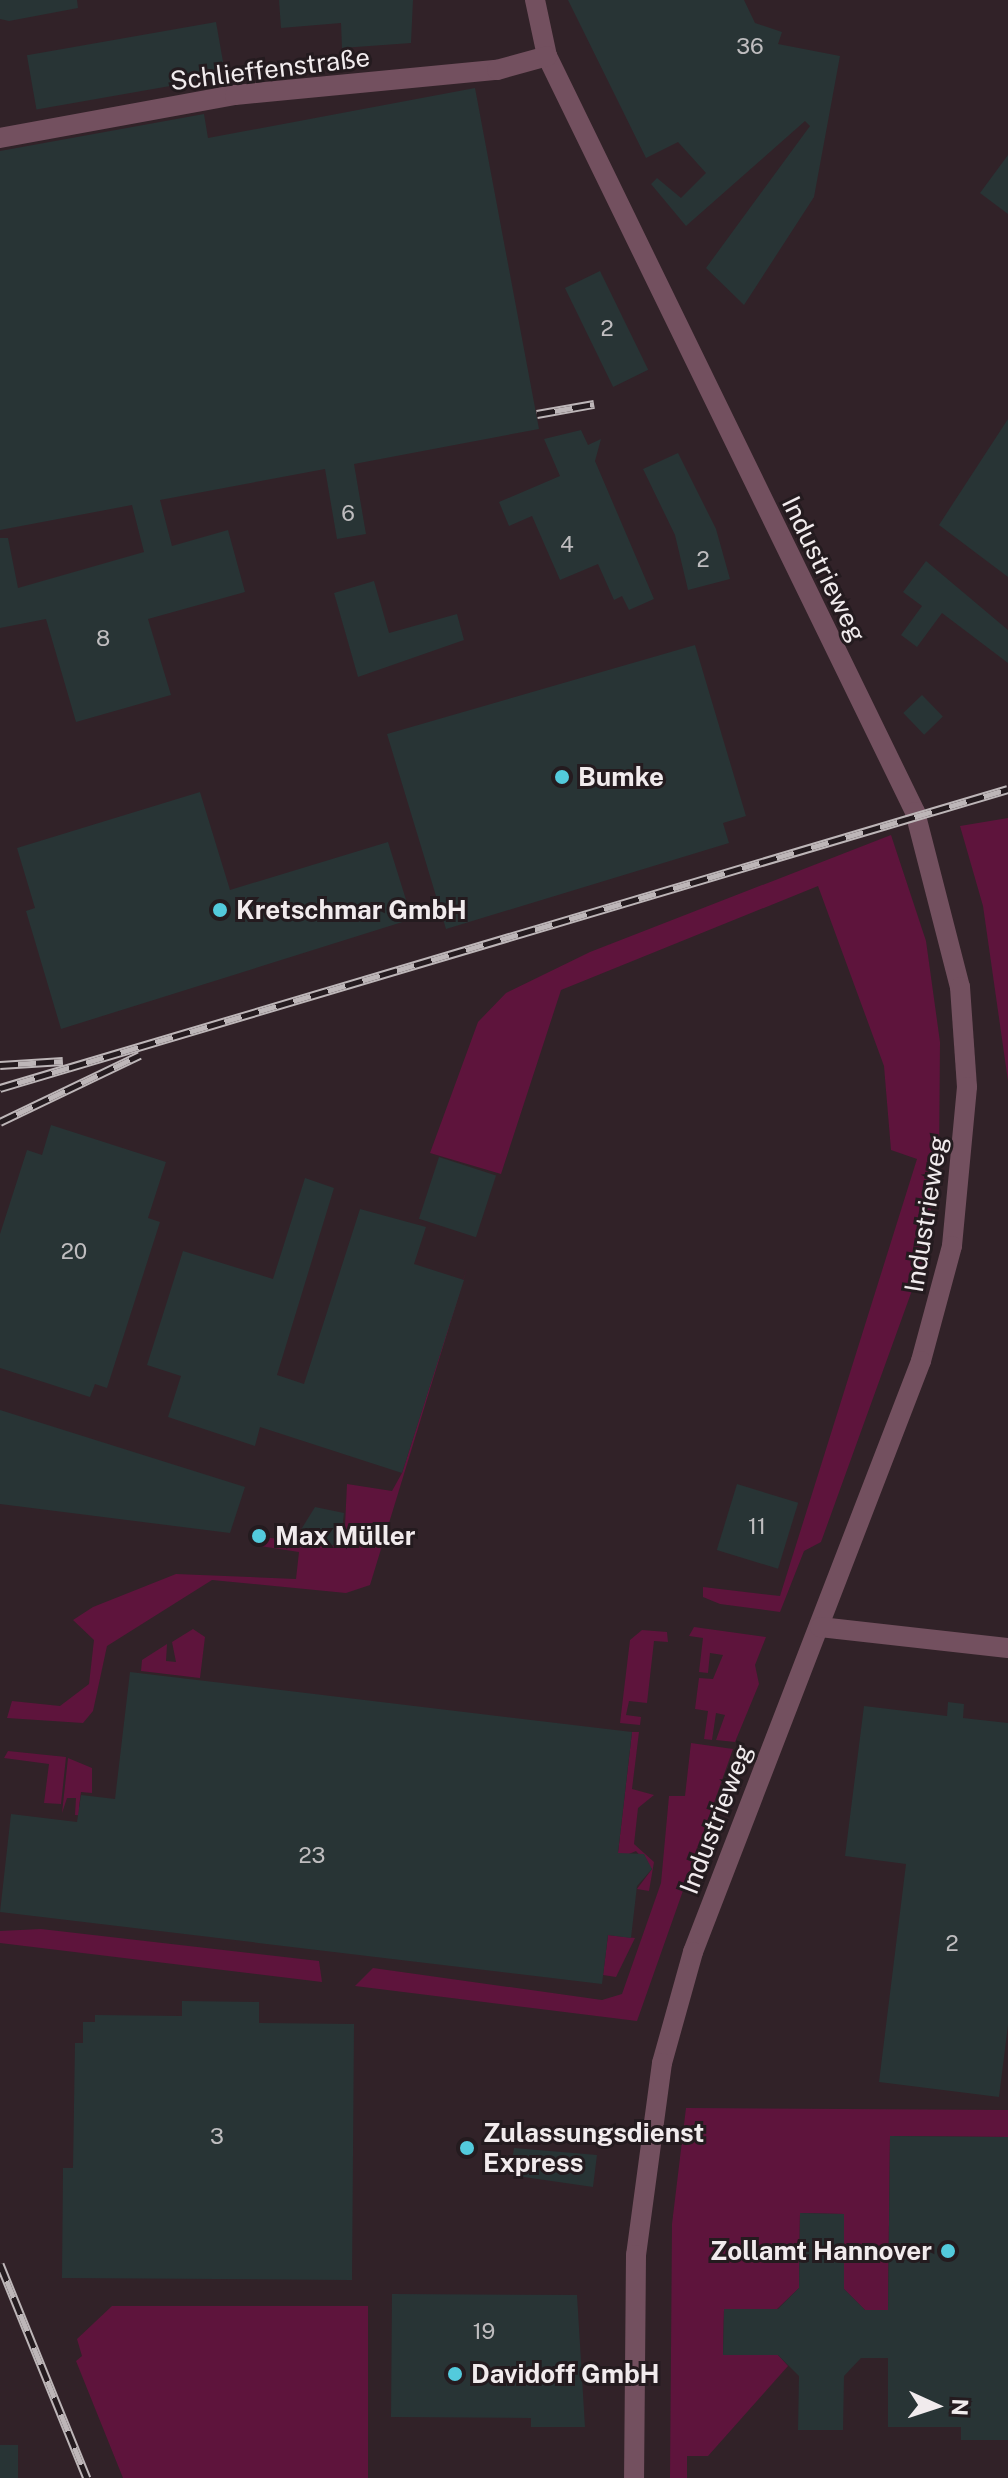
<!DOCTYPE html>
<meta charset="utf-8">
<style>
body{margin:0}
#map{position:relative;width:1008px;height:2478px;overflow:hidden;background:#241b1f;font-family:"Public Sans",sans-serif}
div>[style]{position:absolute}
.built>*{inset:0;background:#312228;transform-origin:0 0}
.green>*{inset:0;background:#5e143c}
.building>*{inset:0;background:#283435;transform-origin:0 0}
.minor>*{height:20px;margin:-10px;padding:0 10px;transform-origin:10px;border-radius:10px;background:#73505f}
.rail>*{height:9px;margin-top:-4.5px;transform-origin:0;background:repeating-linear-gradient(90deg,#241b1f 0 18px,#bdb6b8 0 36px);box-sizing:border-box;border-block:2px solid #bdb6b8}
.dots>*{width:22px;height:22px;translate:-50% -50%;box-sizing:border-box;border:4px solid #241b1f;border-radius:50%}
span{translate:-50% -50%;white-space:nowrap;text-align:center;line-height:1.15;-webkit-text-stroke:6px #241b1f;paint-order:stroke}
.number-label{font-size:22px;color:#bfbdbf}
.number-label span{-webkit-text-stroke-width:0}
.street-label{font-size:26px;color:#f1ebed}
.poi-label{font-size:26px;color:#f1ebed;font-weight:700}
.left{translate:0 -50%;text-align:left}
.right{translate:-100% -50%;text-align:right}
.north{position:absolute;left:896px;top:2366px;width:80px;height:80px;-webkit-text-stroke:6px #241b1f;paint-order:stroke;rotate:93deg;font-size:22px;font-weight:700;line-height:32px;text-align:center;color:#f1ebed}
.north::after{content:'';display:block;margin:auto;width:28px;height:36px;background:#f1ebed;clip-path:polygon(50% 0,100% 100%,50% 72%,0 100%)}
</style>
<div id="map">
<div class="built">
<div style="left:0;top:0;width:1008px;height:2478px"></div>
</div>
<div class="green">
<div style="clip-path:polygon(1008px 818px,1008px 1081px,983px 906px,960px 826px)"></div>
<div style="clip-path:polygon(891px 835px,926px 941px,940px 1042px,939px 1159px,923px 1260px,821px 1542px,804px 1551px,780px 1612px,720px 1604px,703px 1597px,703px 1587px,780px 1596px,917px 1159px,891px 1150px,884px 1066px,818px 886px,561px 990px,501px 1174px,430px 1153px,478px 1022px,506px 993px,590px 952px)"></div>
<div style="clip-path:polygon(468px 1265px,370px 1585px,346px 1593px,212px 1580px,107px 1646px,93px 1711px,83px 1723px,7px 1718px,12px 1701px,60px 1706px,89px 1684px,94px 1640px,73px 1620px,93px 1607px,176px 1574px,296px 1579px,299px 1552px,260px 1546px,255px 1536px,344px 1547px,347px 1484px,392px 1491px,402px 1473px)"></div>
<div style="clip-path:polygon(694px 1627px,766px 1637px,755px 1665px,759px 1684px,735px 1742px,716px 1740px,725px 1715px,716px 1713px,712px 1740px,704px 1739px,708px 1711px,695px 1709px,699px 1678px,713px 1679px,723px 1655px,710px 1653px,708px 1673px,699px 1672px,703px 1638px,689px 1636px)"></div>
<div style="clip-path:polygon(193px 1629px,205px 1637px,200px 1678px,141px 1671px,142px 1660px,167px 1644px,166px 1661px,176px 1662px,172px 1642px)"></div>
<div style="clip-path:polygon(642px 1630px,667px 1632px,668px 1642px,654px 1641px,647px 1703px,629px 1701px,626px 1715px,641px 1717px,640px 1725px,620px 1723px,630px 1640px)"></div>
<div style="clip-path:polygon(632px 1732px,639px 1732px,632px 1789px,654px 1795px,638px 1808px,634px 1844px,654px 1862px,649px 1891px,637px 1889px,652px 1869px,636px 1851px,624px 1856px,614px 1887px)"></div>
<div style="clip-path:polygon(691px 1743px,733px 1749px,637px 2021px,355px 1986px,373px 1968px,602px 2000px,622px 1994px,661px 1883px,669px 1796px,685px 1796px)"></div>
<div style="clip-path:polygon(8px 1751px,66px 1757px,61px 1804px,44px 1803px,49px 1764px,4px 1758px)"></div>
<div style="clip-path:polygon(68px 1758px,92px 1768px,92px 1793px,81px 1792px,79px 1807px,89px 1816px,75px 1815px,76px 1798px,67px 1798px,62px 1813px)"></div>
<div style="clip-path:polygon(41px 1929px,319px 1961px,322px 1982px,0 1943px,0 1931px)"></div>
<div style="clip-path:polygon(608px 1935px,635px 1938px,616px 1977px,603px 1975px)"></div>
<div style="clip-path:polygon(686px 2108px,1008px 2110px,1008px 2137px,890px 2136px,888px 2310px,865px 2310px,844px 2289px,844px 2214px,800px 2213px,799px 2288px,777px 2309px,724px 2310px,723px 2355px,778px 2355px,788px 2366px,708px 2456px,687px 2456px,687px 2478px,670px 2478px,672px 2224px)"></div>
<div style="clip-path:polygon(112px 2306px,368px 2306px,368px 2478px,123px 2478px,76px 2361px,82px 2356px,77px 2339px)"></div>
</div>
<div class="building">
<div style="clip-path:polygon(0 0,77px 0,78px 8px,9px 21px,0 19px)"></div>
<div style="clip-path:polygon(279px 0,413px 0,411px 43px,342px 48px,341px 23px,281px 28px)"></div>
<div style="clip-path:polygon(568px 0,744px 0,755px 23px,782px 32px,778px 44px,840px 56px,814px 197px,744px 305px,706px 268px,810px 126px,805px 121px,686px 226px,651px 184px,657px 178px,681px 198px,706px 173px,678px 142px,646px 158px)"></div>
<div style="left:216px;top:22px;width:55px;height:192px;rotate:80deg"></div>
<div style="clip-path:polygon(475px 88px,539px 429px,354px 464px,366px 534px,337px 539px,325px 469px,160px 500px,172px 546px,228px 530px,245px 592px,148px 619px,171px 695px,76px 722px,46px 619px,0 628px,0 538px,8px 538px,18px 588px,144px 552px,132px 505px,0 530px,0 151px,204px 114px,208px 138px)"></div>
<div style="clip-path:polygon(1008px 155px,1008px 214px,980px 193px)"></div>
<div style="left:600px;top:271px;width:110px;height:39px;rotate:64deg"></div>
<div style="clip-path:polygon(1008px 419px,1008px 577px,939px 525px)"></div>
<div style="clip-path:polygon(581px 430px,588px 445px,601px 439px,595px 461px,654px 599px,629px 610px,622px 596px,614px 600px,598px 564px,560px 580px,532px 516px,509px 526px,499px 502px,560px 476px,544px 439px)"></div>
<div style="clip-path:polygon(678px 453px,716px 529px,730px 579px,688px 590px,675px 535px,643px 469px)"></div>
<div style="clip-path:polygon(926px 561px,1008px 630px,1008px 663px,942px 613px,917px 647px,901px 635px,922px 606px,903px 592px)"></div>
<div style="clip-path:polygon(374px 581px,389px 633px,457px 614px,464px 640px,358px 677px,334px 593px)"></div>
<div style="clip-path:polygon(695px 645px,746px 816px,723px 823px,729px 843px,446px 929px,387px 734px)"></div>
<div style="left:922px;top:695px;width:30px;height:26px;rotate:46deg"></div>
<div style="clip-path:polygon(200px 792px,230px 890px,388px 842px,412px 919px,61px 1029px,26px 911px,35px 908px,17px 848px)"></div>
<div style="clip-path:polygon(51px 1125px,166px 1162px,148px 1218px,160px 1222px,107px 1388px,95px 1384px,90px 1397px,0 1368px,0 1234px,27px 1150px,42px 1155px)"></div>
<div style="left:439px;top:1157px;width:60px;height:65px;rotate:18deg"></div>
<div style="clip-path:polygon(305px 1178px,334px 1188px,277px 1375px,304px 1384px,360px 1209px,426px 1227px,414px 1264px,464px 1280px,402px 1473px,260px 1427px,255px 1446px,168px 1417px,181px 1376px,147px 1365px,183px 1251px,273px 1279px)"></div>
<div style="clip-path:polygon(0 1410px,245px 1487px,230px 1533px,0 1504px)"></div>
<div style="left:737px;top:1484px;width:64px;height:69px;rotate:17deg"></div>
<div style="clip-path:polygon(315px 1507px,344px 1513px,340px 1546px,294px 1541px)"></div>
<div style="clip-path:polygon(130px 1672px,632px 1732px,618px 1853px,644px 1854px,652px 1869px,637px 1886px,631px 1938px,608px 1935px,602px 1984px,0 1912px,11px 1814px,77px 1822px,81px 1795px,115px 1799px)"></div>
<div style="clip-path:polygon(948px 1702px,964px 1704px,963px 1718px,1008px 1723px,1008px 2025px,999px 2097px,879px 2082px,906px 1864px,845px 1856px,864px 1706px,947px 1716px)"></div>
<div style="clip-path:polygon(182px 2001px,259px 2002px,259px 2023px,354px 2024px,352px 2280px,62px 2278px,63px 2168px,73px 2168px,75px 2043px,83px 2043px,83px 2022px,95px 2022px,95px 2015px,182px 2016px)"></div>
<div style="clip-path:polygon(890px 2136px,1008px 2137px,1008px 2440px,961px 2440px,961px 2427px,888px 2427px,888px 2358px,861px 2358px,844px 2376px,843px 2430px,798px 2430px,799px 2376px,778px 2355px,723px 2355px,724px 2309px,778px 2309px,799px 2288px,800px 2213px,844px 2214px,844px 2289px,865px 2310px,888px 2310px)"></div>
<div style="clip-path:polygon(514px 2148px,597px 2155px,593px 2187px,510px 2175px)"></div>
<div style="clip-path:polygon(392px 2294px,577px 2295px,585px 2427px,531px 2427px,531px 2418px,391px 2417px)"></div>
<div style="left:0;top:2445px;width:18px;height:33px"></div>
</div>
<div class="minor">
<div style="left:535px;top:0;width:57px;rotate:77.9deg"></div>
<div style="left:547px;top:56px;width:841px;rotate:64.04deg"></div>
<div style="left:915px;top:812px;width:181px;rotate:75.6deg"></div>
<div style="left:960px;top:987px;width:100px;rotate:86deg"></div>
<div style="left:967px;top:1087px;width:160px;rotate:95.4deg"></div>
<div style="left:952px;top:1246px;width:119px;rotate:105.1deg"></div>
<div style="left:921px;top:1361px;width:633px;rotate:111.1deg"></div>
<div style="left:693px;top:1952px;width:115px;rotate:105.6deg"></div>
<div style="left:662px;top:2063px;width:194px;rotate:97.7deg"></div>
<div style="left:636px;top:2255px;width:223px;rotate:90.5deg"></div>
<div style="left:0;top:138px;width:239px;rotate:-10.4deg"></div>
<div style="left:235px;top:95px;width:263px;rotate:-5.5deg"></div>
<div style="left:497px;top:70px;width:52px;rotate:-15.6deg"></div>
<div style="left:820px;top:1627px;width:189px;rotate:6.4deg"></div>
</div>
<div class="rail">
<div style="left:537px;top:414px;width:58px;rotate:-10deg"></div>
<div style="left:0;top:1065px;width:63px;rotate:-3.6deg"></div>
<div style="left:0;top:1088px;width:1051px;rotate:-16.52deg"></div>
<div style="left:0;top:1122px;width:155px;rotate:-25.6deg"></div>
<div style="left:0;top:2264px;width:231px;rotate:67.9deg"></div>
</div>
<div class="dots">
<div style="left:562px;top:777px;background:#53cadc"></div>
<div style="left:220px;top:910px;background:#53cadc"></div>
<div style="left:259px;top:1536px;background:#53cadc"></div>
<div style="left:467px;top:2148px;background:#53cadc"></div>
<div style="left:948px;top:2251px;background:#53cadc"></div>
<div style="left:455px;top:2374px;background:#53cadc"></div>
</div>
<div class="number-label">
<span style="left:750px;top:47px">36</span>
<span style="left:607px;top:329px">2</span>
<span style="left:348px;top:514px">6</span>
<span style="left:567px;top:545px">4</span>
<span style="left:703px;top:560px">2</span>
<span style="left:103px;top:639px">8</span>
<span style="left:74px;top:1252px">20</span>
<span style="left:757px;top:1527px">11</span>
<span style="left:312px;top:1856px">23</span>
<span style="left:952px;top:1944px">2</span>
<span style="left:217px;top:2137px">3</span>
<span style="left:484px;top:2332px">19</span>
</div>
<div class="street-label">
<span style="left:270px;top:69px;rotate:-7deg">Schlieffenstraße</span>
<span style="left:824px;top:569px;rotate:64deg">Industrieweg</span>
<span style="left:926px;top:1214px;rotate:-81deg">Industrieweg</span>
<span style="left:716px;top:1819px;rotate:-69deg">Industrieweg</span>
</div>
<div class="poi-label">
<span class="left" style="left:578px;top:777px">Bumke</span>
<span class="left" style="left:236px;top:910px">Kretschmar GmbH</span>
<span class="left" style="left:275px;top:1536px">Max Müller</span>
<span class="left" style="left:483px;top:2148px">Zulassungsdienst<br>Express</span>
<span class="right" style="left:932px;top:2251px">Zollamt Hannover</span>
<span class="left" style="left:471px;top:2374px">Davidoff GmbH</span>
</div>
<div class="north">N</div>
</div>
